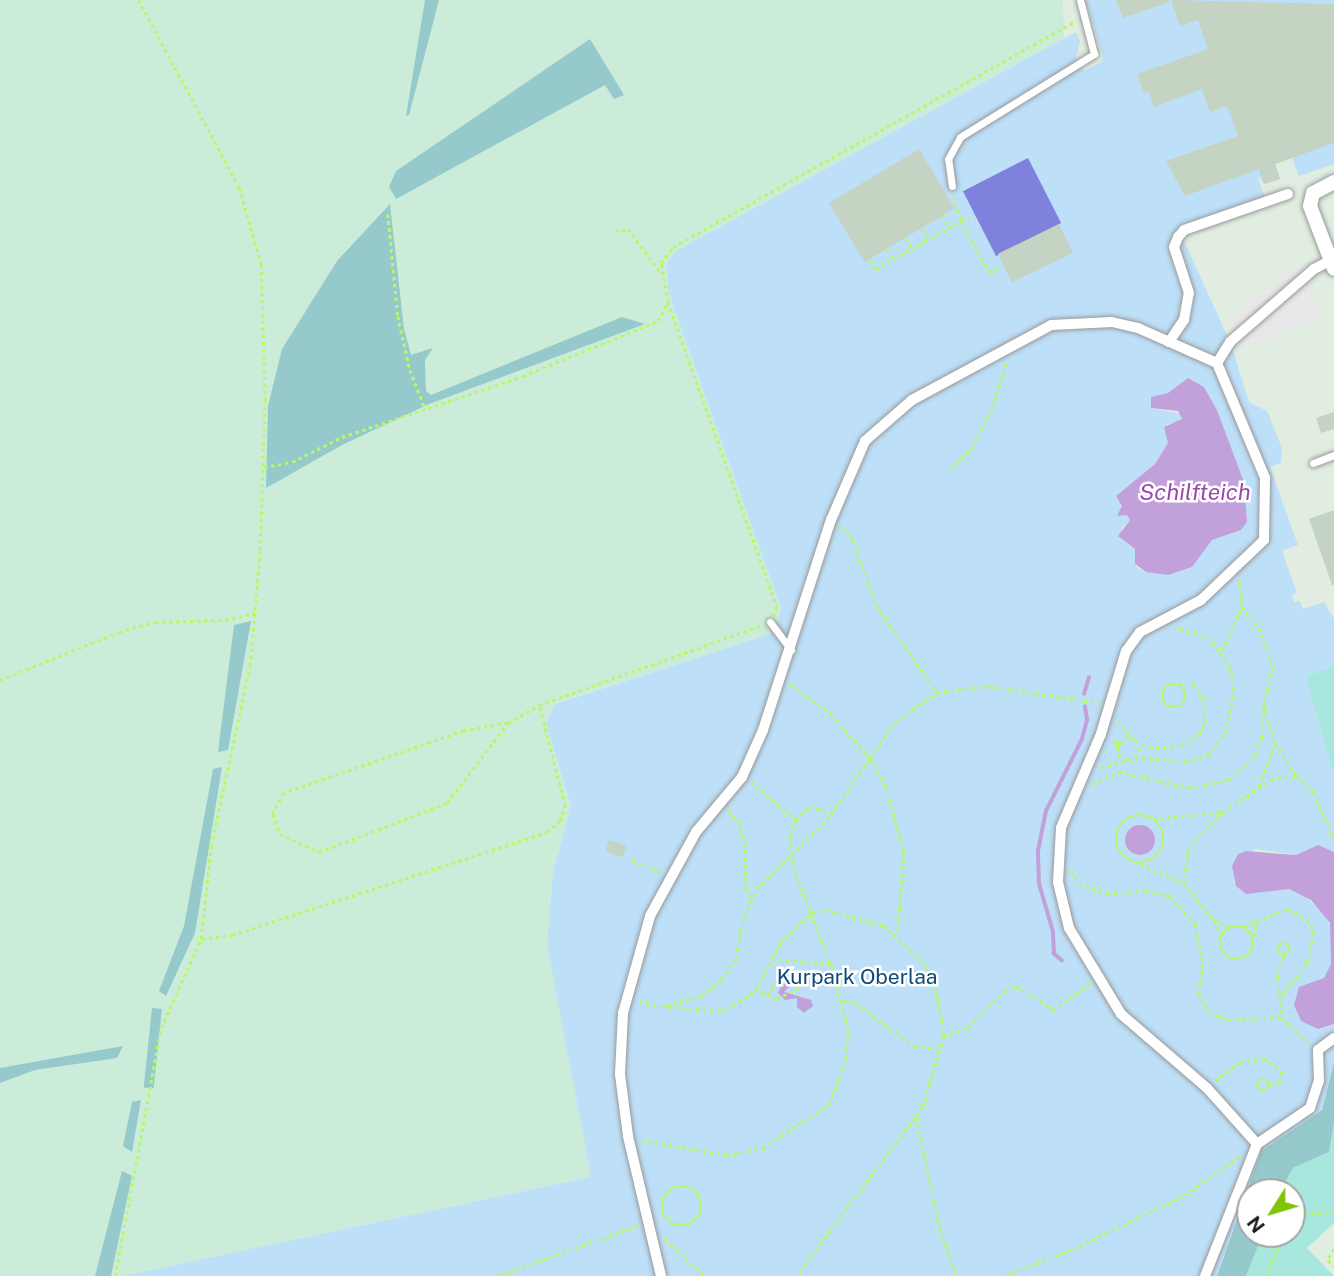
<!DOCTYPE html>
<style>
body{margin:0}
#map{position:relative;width:1334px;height:1276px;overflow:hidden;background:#e1ede1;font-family:"Public Sans",sans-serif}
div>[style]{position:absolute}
.farmland>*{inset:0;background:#ccecda}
.grass>*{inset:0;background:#a7e7de}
.forest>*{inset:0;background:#96c9cc;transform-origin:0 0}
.park>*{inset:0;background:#bddff8}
.pitch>*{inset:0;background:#7f82dc;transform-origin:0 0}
.parking>*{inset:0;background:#e8e8e8}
.water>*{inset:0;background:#c2a1db}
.round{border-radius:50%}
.stream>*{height:3.5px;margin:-1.75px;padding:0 1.75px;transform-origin:1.75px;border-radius:1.75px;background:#c2a1db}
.building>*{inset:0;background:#c5d3c2;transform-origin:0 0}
.path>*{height:2.5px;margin-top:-1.25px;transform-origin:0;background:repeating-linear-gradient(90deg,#b6f868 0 3.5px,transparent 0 7px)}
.path>.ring{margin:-1.25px;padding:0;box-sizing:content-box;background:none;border:2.5px solid #b6f868;border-radius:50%}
.roads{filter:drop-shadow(0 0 2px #999) drop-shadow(0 0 2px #999)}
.service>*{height:7px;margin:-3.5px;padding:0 3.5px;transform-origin:3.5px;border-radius:3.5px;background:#fff}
.pedestrian>*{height:10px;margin:-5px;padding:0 5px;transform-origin:5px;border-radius:5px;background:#fff}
.minor>*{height:14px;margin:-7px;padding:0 7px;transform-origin:7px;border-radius:7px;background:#fff}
span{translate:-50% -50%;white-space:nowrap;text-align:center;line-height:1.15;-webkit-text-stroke:5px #fff;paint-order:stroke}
.park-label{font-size:21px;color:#0c4977}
.water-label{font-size:23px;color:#9b4aa9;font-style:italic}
.north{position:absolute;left:1236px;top:1178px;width:70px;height:70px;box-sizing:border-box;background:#fff;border:2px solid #a4a4a4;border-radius:50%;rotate:233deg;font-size:19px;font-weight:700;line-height:28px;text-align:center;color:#1c1c1c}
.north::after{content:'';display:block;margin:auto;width:24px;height:32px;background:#81c403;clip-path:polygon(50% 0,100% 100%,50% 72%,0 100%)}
</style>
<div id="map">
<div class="farmland">
<div style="clip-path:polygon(0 0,1063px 0,1064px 39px,676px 251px,666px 264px,669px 294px,781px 608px,777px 632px,555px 703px,546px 723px,571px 806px,553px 872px,547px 945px,591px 1177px,123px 1276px,0 1276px)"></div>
</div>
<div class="grass">
<div style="clip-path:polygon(1334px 666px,1334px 776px,1305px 677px)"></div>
<div style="clip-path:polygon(1334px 1124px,1334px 1223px,1307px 1248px,1334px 1276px,1246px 1276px,1263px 1234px,1292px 1234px,1292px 1192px,1280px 1192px,1293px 1168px,1329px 1152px)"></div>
</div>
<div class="forest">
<div style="clip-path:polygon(425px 0,439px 0,409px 115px,406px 116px)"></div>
<div style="clip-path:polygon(590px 39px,624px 95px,614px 99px,605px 85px,396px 199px,389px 187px,396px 171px)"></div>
<div style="clip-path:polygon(390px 204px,404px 329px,411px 355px,433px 348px,425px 360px,426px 391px,431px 395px,622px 317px,645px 324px,429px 404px,342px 445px,266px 488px,268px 406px,282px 349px,337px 261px)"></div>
<div style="clip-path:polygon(251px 621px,228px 750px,218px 752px,234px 625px)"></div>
<div style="clip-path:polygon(222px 767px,195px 933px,166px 996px,159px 991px,184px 926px,213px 769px)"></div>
<div style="left:152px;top:1008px;width:10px;height:80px;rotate:6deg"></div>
<div style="clip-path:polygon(123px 1046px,117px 1058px,35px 1070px,0 1083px,0 1068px)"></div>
<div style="clip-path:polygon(1334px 1061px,1334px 1124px,1329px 1152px,1293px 1168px,1280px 1192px,1250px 1192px,1250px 1234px,1263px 1234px,1246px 1276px,1217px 1276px,1261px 1151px,1322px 1110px)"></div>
<div style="clip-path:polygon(141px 1100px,132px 1152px,123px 1146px,132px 1102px)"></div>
<div style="clip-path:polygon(122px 1171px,132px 1176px,111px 1276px,95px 1276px)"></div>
</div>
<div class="park">
<div style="clip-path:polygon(evenodd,1085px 0,1334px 0,1334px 164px,1299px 176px,1292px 158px,1275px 164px,1280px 179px,1264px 184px,1257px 175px,1265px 198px,1175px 236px,1185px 243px,1230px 342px,1249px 402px,1267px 411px,1282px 448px,1281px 463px,1270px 467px,1298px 545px,1282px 551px,1297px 593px,1292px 595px,1294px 602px,1300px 601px,1303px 609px,1324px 602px,1334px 619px,1334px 666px,1305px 677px,1334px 776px,1334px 852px,1318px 845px,1296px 855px,1255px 849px,1234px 881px,1241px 891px,1289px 889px,1301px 893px,1326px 915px,1332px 931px,1331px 964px,1324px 978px,1327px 1027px,1334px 1024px,1334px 1061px,1322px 1110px,1261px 1151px,1217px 1276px,123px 1276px,591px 1177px,547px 945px,553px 872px,571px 806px,546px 723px,555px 704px,776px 632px,781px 608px,669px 294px,666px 264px,676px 251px,1076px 32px,1080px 41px,1076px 58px,1084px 71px,1101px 62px,1103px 56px,1085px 0,1188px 378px,1204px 387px,1217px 410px,1244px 482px,1247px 522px,1241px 530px,1212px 540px,1192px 567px,1175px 573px,1146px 572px,1136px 567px,1135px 549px,1122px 540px,1122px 528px,1130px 520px,1127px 515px,1120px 516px,1122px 505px,1116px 496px,1155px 464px,1168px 444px,1167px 424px,1180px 422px,1181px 414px,1151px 408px,1188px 378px)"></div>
</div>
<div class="pitch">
<div style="left:1028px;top:158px;width:73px;height:73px;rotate:63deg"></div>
</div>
<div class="parking">
<div style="clip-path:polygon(1304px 267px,1320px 316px,1258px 345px,1241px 347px,1230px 329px,1232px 318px,1253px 297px,1273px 289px,1281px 275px)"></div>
</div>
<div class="water">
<div style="clip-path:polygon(1188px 378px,1204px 387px,1217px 410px,1244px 482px,1247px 522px,1241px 530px,1212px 540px,1192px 567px,1168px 575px,1146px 572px,1135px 564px,1135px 549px,1118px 536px,1130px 520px,1127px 515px,1117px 516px,1122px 506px,1116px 496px,1155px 464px,1168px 443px,1164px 427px,1182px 419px,1178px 411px,1151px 408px,1151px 397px,1168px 393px)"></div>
<div class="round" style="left:1125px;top:825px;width:30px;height:30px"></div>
<div style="clip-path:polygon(1318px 845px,1334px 852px,1334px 1024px,1318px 1029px,1301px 1021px,1294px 1005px,1299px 987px,1324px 978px,1331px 964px,1330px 923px,1311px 900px,1289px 889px,1246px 894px,1236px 886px,1232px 866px,1238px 854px,1246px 851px,1296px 855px)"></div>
<div style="clip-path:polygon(795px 981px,784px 992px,811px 1000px,813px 1006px,804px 1013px,797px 1007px,797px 998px,785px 1000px,778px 993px,782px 984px)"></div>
</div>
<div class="stream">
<div style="left:1084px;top:694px;width:17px;rotate:-73deg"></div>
<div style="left:1062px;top:961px;width:11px;rotate:-139deg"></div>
<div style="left:1054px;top:954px;width:22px;rotate:-93deg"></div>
<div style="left:1053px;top:932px;width:50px;rotate:-106.3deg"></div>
<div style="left:1039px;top:884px;width:33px;rotate:-92deg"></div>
<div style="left:1038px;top:851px;width:41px;rotate:-78.7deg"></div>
<div style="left:1046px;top:811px;width:80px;rotate:-63.4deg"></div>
<div style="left:1082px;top:739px;width:20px;rotate:-75deg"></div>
<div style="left:1087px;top:720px;width:13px;rotate:-99deg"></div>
</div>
<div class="building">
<div style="clip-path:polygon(1116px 0,1169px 0,1169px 2px,1123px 18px)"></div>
<div style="clip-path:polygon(1171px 0,1334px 4px,1334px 143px,1275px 164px,1280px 179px,1264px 184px,1259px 169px,1185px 196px,1166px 161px,1238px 136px,1227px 106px,1210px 112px,1202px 89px,1154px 107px,1149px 91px,1144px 93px,1137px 74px,1208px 49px,1198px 20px,1180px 26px)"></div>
<div style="left:919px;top:149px;width:69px;height:105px;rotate:59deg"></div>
<div style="left:1059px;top:224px;width:32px;height:68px;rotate:64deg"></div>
<div style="clip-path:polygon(1334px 412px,1334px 429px,1321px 433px,1316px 418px)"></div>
<div style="clip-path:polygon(1334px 510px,1334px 585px,1332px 585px,1309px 519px)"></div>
<div style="left:609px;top:840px;width:19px;height:12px;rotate:18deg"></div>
</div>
<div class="path">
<div style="left:954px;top:196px;width:26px;rotate:74deg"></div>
<div style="left:961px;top:221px;width:59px;rotate:60.4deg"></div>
<div style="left:990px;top:272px;width:10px;rotate:-24deg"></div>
<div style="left:388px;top:214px;width:102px;rotate:84.4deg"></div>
<div style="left:398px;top:316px;width:55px;rotate:77.5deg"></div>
<div style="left:410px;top:370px;width:41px;rotate:68.5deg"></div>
<div style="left:943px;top:215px;width:14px;rotate:60deg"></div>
<div style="left:922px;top:228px;width:13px;rotate:61deg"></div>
<div style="left:615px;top:231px;width:13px;rotate:-9deg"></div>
<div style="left:628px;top:229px;width:54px;rotate:53.3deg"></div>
<div style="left:906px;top:238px;width:13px;rotate:61deg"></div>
<div style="left:887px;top:249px;width:12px;rotate:59deg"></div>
<div style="left:870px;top:260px;width:10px;rotate:61deg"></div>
<div style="left:875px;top:269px;width:113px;rotate:-29.1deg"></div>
<div style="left:668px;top:302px;width:324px;rotate:70.3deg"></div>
<div style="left:777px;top:607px;width:9px;rotate:111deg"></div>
<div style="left:264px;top:467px;width:28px;rotate:-10deg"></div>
<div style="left:292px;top:462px;width:56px;rotate:-26.6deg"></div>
<div style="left:342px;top:437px;width:191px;rotate:-18.6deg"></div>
<div style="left:523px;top:376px;width:146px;rotate:-22.2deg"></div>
<div style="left:658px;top:321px;width:21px;rotate:-62deg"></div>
<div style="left:668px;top:302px;width:40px;rotate:-100deg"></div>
<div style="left:661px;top:263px;width:20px;rotate:-53deg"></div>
<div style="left:673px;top:247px;width:462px;rotate:-29.3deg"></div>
<div style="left:951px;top:469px;width:27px;rotate:-45deg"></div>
<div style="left:970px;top:450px;width:41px;rotate:-60.9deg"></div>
<div style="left:990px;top:414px;width:55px;rotate:-71.9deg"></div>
<div style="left:839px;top:526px;width:13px;rotate:32deg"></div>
<div style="left:850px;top:533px;width:78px;rotate:69.7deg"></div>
<div style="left:877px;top:606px;width:105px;rotate:55.1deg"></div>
<div style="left:937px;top:692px;width:50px;rotate:-6.8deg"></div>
<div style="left:987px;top:686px;width:114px;rotate:8.6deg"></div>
<div style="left:1240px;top:579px;width:27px;rotate:86deg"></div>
<div style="left:1242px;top:606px;width:28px;rotate:52deg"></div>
<div style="left:1259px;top:628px;width:41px;rotate:70.3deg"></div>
<div style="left:1273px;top:667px;width:39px;rotate:103deg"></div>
<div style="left:1264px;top:705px;width:40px;rotate:74deg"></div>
<div style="left:1275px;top:743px;width:38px;rotate:57deg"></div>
<div style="left:1222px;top:651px;width:49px;rotate:-66deg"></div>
<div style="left:0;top:680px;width:128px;rotate:-22deg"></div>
<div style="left:119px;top:632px;width:37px;rotate:-16deg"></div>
<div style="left:155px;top:622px;width:70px;rotate:-1.6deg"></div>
<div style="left:225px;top:620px;width:31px;rotate:-13deg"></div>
<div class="ring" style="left:1162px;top:684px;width:21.5px;height:21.5px"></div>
<div style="left:790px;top:684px;width:51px;rotate:36.2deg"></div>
<div style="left:831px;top:714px;width:60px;rotate:48.4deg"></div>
<div style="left:871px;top:759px;width:31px;rotate:61deg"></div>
<div style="left:886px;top:786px;width:68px;rotate:74.7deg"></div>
<div style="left:904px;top:852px;width:82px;rotate:94.2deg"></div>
<div style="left:1118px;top:721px;width:26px;rotate:50deg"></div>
<div style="left:1135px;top:741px;width:16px;rotate:27deg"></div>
<div style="left:1149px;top:748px;width:32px;rotate:-4deg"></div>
<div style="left:1181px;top:746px;width:21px;rotate:-31deg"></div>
<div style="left:1199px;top:735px;width:14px;rotate:-65deg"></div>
<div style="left:1205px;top:722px;width:24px;rotate:-95deg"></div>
<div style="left:1203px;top:698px;width:15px;rotate:-122deg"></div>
<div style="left:1195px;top:685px;width:16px;rotate:-176deg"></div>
<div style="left:508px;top:723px;width:45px;rotate:169.7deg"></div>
<div style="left:464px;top:731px;width:190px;rotate:161deg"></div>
<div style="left:284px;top:793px;width:24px;rotate:118deg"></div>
<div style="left:273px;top:814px;width:21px;rotate:71deg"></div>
<div style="left:280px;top:834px;width:43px;rotate:24.8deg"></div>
<div style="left:319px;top:852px;width:137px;rotate:-20.9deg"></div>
<div style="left:447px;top:803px;width:101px;rotate:-52.7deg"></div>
<div style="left:508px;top:723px;width:36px;rotate:-30deg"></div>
<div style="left:1116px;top:741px;width:4px;rotate:27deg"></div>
<div style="left:1120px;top:743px;width:3px;rotate:108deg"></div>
<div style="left:1119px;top:746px;width:4px;rotate:-166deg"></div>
<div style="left:1115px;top:745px;width:4px;rotate:-76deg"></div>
<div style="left:1120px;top:743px;width:13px;rotate:-39deg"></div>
<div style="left:1118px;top:747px;width:12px;rotate:81deg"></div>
<div style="left:1135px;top:758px;width:14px;rotate:-65deg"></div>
<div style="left:1101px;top:767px;width:35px;rotate:-15deg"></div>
<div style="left:1135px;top:758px;width:57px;rotate:3deg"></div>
<div style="left:1192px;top:761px;width:17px;rotate:-21deg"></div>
<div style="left:1208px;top:755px;width:28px;rotate:-52deg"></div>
<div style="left:1225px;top:733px;width:43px;rotate:-77.9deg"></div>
<div style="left:1234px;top:691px;width:23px;rotate:-100deg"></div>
<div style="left:1230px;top:668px;width:35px;rotate:-125deg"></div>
<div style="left:1210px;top:639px;width:36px;rotate:-161deg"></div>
<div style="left:751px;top:782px;width:59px;rotate:40.2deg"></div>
<div style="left:796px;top:820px;width:19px;rotate:108deg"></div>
<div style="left:790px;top:838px;width:36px;rotate:81deg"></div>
<div style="left:796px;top:874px;width:95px;rotate:69.1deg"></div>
<div style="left:1092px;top:784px;width:30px;rotate:-24deg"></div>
<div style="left:1119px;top:772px;width:73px;rotate:12.7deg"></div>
<div style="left:1190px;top:788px;width:40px;rotate:-12deg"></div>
<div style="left:1229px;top:780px;width:30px;rotate:-41deg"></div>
<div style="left:1252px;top:760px;width:23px;rotate:-67deg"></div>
<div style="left:1261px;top:739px;width:34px;rotate:-85deg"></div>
<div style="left:1259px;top:786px;width:46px;rotate:-69.6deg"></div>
<div style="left:728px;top:810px;width:16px;rotate:47deg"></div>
<div style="left:739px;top:822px;width:22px;rotate:74deg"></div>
<div style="left:745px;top:843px;width:45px;rotate:88.7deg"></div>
<div style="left:746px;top:888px;width:11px;rotate:63deg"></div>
<div style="left:1223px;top:812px;width:58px;rotate:-34.5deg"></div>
<div style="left:1271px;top:779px;width:25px;rotate:-9deg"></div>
<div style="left:1296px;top:775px;width:25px;rotate:43deg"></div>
<div style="left:1314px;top:792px;width:51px;rotate:66.9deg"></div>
<div class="ring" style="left:1116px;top:815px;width:45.5px;height:45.5px"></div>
<div style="left:1153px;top:819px;width:70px;rotate:-5.7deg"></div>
<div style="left:1223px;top:812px;width:49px;rotate:134.2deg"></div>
<div style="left:1189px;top:847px;width:36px;rotate:98deg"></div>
<div style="left:796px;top:820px;width:18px;rotate:-45deg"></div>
<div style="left:809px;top:807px;width:23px;rotate:13deg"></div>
<div style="left:632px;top:860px;width:33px;rotate:23deg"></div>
<div style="left:1140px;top:864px;width:48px;rotate:23.4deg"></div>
<div style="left:1184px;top:883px;width:48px;rotate:51deg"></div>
<div style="left:1214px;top:920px;width:20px;rotate:20deg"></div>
<div style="left:1071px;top:871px;width:14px;rotate:56deg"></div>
<div style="left:1079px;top:883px;width:30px;rotate:21deg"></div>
<div style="left:1107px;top:894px;width:38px;rotate:-6deg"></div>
<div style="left:1145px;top:890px;width:26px;rotate:13deg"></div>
<div style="left:1170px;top:896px;width:38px;rotate:48deg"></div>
<div style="left:1195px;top:924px;width:40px;rotate:78deg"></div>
<div style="left:1203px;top:963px;width:30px;rotate:98deg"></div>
<div style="left:1199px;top:993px;width:21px;rotate:62deg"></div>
<div style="left:1209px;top:1012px;width:21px;rotate:23deg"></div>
<div style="left:1228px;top:1020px;width:53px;rotate:-3.2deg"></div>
<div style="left:1281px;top:1017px;width:40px;rotate:43deg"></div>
<div style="left:1214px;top:920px;width:17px;rotate:62deg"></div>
<div style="left:1243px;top:926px;width:15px;rotate:-20deg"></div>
<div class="ring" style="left:1220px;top:926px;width:31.5px;height:31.5px"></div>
<div style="left:1253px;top:936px;width:16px;rotate:-75deg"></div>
<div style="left:1257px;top:921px;width:33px;rotate:-21deg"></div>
<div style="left:1288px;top:909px;width:22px;rotate:27deg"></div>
<div style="left:1308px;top:919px;width:14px;rotate:65deg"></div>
<div style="left:1314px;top:932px;width:34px;rotate:102deg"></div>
<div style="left:1307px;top:965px;width:40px;rotate:130deg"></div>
<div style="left:1281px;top:996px;width:21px;rotate:90deg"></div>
<div style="left:202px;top:939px;width:30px;rotate:-8deg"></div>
<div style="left:232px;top:935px;width:331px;rotate:-18.1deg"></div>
<div style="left:547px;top:832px;width:17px;rotate:-40deg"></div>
<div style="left:560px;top:821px;width:16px;rotate:-72deg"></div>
<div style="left:565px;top:806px;width:104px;rotate:-104.4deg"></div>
<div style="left:539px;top:705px;width:237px;rotate:-19.7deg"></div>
<div class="ring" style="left:1278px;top:943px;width:9.5px;height:9.5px"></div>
<div style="left:755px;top:990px;width:13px;rotate:23deg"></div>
<div style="left:767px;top:995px;width:29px;rotate:-54deg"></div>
<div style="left:784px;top:972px;width:17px;rotate:13deg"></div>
<div style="left:801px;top:976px;width:10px;rotate:66deg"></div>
<div style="left:805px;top:985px;width:34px;rotate:153deg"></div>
<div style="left:775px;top:1000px;width:9px;rotate:-148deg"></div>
<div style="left:843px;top:1000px;width:13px;rotate:13deg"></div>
<div style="left:856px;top:1003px;width:72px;rotate:36.6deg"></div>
<div style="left:914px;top:1046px;width:27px;rotate:6deg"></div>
<div style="left:1279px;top:1000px;width:28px;rotate:-94deg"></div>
<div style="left:1277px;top:972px;width:18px;rotate:-68deg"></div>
<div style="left:639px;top:1001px;width:22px;rotate:13deg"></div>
<div style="left:666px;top:1005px;width:37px;rotate:-14deg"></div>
<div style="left:702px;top:996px;width:26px;rotate:-40deg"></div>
<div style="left:722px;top:979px;width:25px;rotate:-56deg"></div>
<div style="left:736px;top:958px;width:36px;rotate:-81deg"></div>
<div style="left:742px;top:922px;width:36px;rotate:-66deg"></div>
<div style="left:757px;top:889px;width:99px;rotate:-45deg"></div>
<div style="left:827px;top:819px;width:118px;rotate:-55deg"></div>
<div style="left:895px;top:722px;width:52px;rotate:-35.5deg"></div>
<div style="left:661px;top:1006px;width:58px;rotate:4.9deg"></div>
<div style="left:719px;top:1011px;width:29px;rotate:-25deg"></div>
<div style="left:745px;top:999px;width:13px;rotate:-42deg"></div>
<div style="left:755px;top:990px;width:54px;rotate:-61deg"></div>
<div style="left:781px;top:943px;width:44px;rotate:-45deg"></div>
<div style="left:812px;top:912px;width:13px;rotate:-9deg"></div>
<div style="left:825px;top:910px;width:60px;rotate:14.5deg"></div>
<div style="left:883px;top:925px;width:57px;rotate:42.1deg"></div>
<div style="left:925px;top:963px;width:38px;rotate:70deg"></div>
<div style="left:938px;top:999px;width:38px;rotate:81deg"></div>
<div style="left:944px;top:1037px;width:73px;rotate:106.7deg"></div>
<div style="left:923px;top:1107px;width:211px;rotate:126.7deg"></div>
<div style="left:944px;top:1037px;width:26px;rotate:-23deg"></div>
<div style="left:968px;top:1027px;width:52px;rotate:-44.2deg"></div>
<div style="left:1005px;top:991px;width:12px;rotate:-24deg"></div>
<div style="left:1016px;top:986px;width:44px;rotate:33deg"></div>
<div style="left:1053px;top:1010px;width:46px;rotate:-36.1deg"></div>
<div class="ring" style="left:1257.5px;top:1079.5px;width:8.5px;height:8.5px"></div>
<div style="left:1215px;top:1081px;width:31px;rotate:-37deg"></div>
<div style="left:1240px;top:1062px;width:24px;rotate:-9deg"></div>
<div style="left:1264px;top:1058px;width:23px;rotate:38deg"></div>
<div style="left:1282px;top:1072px;width:11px;rotate:100deg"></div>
<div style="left:1280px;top:1083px;width:12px;rotate:166deg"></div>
<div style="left:917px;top:1117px;width:115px;rotate:78.5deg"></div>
<div style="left:940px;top:1230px;width:49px;rotate:69.7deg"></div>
<div style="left:641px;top:1140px;width:87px;rotate:9.9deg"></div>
<div style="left:727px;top:1155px;width:37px;rotate:-11deg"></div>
<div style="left:763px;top:1148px;width:79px;rotate:-33.7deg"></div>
<div style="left:829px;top:1104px;width:42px;rotate:-69deg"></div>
<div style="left:844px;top:1065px;width:35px;rotate:-83deg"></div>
<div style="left:848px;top:1030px;width:68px;rotate:-104.4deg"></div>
<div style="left:831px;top:964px;width:58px;rotate:-176.1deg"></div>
<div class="ring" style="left:662px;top:1186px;width:37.5px;height:37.5px"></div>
<div style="left:1292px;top:1219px;width:7px;rotate:-45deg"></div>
<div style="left:1297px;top:1214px;width:37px;rotate:-3deg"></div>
<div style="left:665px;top:1239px;width:54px;rotate:42.8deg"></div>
<div style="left:1334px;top:1249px;width:13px;rotate:119deg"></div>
<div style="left:1328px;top:1260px;width:8px;rotate:45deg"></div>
<div style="left:115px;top:1276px;width:252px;rotate:-79.5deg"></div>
<div style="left:161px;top:1028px;width:98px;rotate:-65.8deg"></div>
<div style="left:201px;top:939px;width:94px;rotate:-83.9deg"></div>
<div style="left:211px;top:846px;width:184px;rotate:-77.8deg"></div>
<div style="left:250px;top:666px;width:116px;rotate:-85.1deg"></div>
<div style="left:260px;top:550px;width:149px;rotate:-88.1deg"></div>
<div style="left:265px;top:401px;width:136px;rotate:-91.7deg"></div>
<div style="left:261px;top:265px;width:80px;rotate:-105.9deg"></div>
<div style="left:239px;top:188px;width:213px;rotate:-118.2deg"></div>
<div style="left:496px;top:1276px;width:152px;rotate:-19.6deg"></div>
<div style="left:1003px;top:1276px;width:75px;rotate:-21.1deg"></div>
<div style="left:1073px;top:1249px;width:124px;rotate:-25.7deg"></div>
<div style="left:1185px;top:1195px;width:67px;rotate:-35.3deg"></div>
<div style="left:1266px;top:1276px;width:45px;rotate:-68deg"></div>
</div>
<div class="roads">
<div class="service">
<div style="left:952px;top:186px;width:27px;rotate:-98deg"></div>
<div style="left:948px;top:159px;width:25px;rotate:-61deg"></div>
<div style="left:960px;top:137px;width:158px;rotate:-31.8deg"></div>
<div style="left:1094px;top:54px;width:56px;rotate:-104.5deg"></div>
<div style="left:1313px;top:463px;width:22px;rotate:-21deg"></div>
<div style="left:770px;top:622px;width:35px;rotate:53deg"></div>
</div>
<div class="pedestrian">
<div style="left:1169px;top:342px;width:27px;rotate:-56deg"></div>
<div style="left:1184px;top:320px;width:27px;rotate:-80deg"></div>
<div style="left:1189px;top:293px;width:48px;rotate:-108.1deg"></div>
<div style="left:1174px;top:247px;width:11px;rotate:-68deg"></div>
<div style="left:1178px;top:237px;width:9px;rotate:-49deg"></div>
<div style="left:1184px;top:230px;width:110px;rotate:-19.1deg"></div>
<div style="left:1217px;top:363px;width:25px;rotate:-58deg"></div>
<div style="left:1230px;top:342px;width:111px;rotate:-41deg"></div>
<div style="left:1314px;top:269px;width:18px;rotate:-27deg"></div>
<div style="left:661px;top:1276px;width:144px;rotate:-103.3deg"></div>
<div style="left:628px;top:1136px;width:63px;rotate:-97.4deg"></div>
<div style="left:620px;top:1074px;width:61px;rotate:-87.2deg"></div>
<div style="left:623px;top:1013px;width:101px;rotate:-74.4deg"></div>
<div style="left:650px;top:916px;width:96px;rotate:-61.3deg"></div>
<div style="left:696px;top:832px;width:72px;rotate:-50.1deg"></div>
<div style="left:742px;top:777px;width:51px;rotate:-65.9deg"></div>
<div style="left:763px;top:730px;width:221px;rotate:-72.1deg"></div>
<div style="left:831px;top:520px;width:86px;rotate:-66.7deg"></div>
<div style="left:865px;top:441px;width:62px;rotate:-41.1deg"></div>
<div style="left:912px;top:400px;width:158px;rotate:-28.3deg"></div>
<div style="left:1051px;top:325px;width:61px;rotate:-2.8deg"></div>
<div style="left:1112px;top:322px;width:27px;rotate:13deg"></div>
<div style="left:1138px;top:328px;width:86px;rotate:23.9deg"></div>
<div style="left:1217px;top:363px;width:125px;rotate:67.3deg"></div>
<div style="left:1265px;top:478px;width:62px;rotate:90.9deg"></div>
<div style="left:1264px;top:540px;width:87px;rotate:136.4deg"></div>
<div style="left:1201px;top:600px;width:69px;rotate:152.3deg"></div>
<div style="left:1140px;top:632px;width:24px;rotate:126deg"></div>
<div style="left:1126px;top:651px;width:87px;rotate:106.8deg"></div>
<div style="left:1101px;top:734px;width:102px;rotate:113.1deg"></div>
<div style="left:1061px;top:828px;width:54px;rotate:93.2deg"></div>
<div style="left:1058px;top:882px;width:47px;rotate:76.6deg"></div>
<div style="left:1069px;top:928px;width:100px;rotate:58.8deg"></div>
<div style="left:1121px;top:1014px;width:113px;rotate:40.7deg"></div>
<div style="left:1207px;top:1088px;width:75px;rotate:48.2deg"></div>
<div style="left:1205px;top:1276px;width:142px;rotate:-68.5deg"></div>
<div style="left:1257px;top:1144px;width:64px;rotate:-34.2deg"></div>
<div style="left:1310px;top:1108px;width:28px;rotate:-72deg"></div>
<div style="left:1319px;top:1081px;width:31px;rotate:-92deg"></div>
<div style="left:1318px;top:1050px;width:20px;rotate:-37deg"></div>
</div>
<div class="minor">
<div style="left:1334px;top:182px;width:24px;rotate:152deg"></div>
<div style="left:1313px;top:193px;width:13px;rotate:103deg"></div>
<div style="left:1310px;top:206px;width:67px;rotate:69.1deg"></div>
</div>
</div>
<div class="park-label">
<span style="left:857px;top:977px">Kurpark Oberlaa</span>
</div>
<div class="water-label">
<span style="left:1195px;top:492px">Schilfteich</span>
</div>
<div class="north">N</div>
</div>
